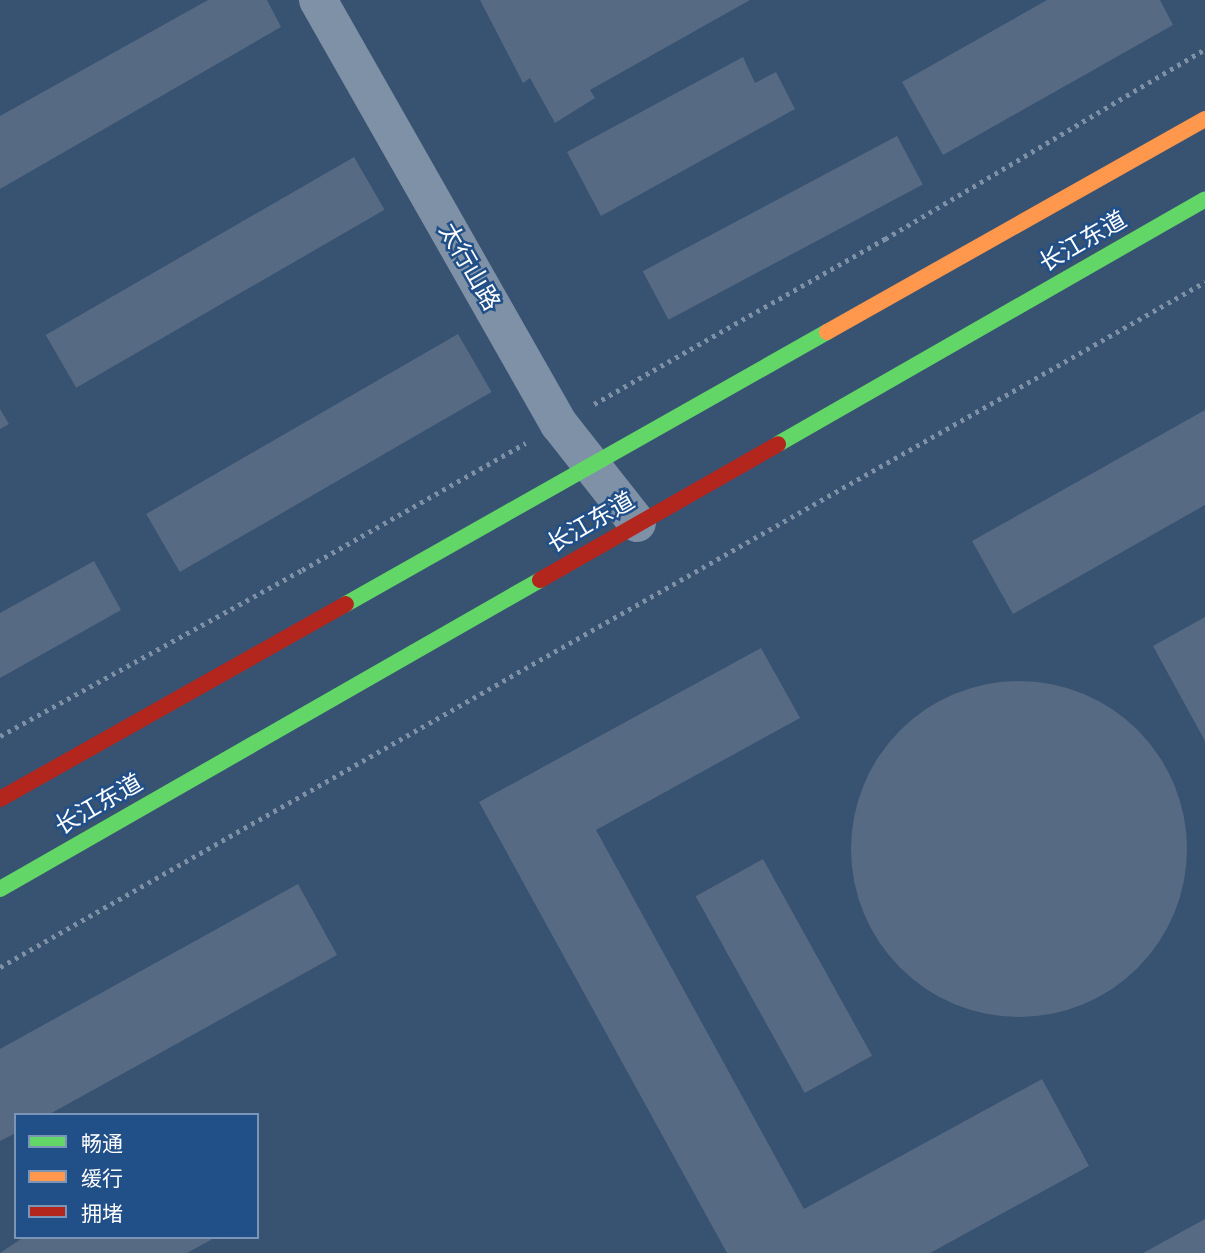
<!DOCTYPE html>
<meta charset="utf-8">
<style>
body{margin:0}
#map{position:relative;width:1205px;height:1253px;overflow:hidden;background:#385271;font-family:"Sofia Sans Condensed","Noto Sans SC",sans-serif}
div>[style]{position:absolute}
.building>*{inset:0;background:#566a83;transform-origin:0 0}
.round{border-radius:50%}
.path>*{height:4.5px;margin-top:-2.25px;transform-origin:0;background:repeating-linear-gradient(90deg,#7f91a6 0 3.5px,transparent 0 8.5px)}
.street>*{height:38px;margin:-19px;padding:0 19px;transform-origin:19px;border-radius:19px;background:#7f91a6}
.fast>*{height:16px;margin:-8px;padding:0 8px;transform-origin:8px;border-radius:8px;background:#63d668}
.slow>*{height:16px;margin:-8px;padding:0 8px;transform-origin:8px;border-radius:8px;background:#ff974d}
.jam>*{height:16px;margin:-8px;padding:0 8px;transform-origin:8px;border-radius:8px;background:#b3261e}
span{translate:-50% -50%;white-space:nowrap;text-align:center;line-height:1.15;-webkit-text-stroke:5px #214f88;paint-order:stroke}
.street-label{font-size:24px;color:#fff}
.legend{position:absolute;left:14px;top:1113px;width:245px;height:126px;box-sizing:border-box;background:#214f88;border:2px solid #7a95b8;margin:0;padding:9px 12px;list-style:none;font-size:21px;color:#fff}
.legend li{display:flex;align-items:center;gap:14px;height:35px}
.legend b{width:35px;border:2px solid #7a95b8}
</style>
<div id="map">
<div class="building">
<div style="clip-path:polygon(208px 0,267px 0,281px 27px,0 189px,0 116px)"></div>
<div style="clip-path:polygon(480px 0,750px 0,590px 90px,595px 98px,555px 123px,530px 78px,523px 83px)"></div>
<div style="clip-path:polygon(1047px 0,1160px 0,1173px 25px,943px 155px,902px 82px)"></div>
<div style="clip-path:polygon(743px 57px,755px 83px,776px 72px,795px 109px,601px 216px,567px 152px)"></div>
<div style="left:897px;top:136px;width:55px;height:288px;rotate:62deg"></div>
<div style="left:354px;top:157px;width:61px;height:356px;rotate:60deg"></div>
<div style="left:458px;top:334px;width:67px;height:360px;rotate:60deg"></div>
<div style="clip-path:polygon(0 409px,9px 424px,0 429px)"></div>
<div style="clip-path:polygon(1205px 410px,1205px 505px,1013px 614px,972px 541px)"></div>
<div style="clip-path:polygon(94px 561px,121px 610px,0 678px,0 613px)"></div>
<div style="clip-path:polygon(1205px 617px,1205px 741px,1153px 646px)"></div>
<div style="clip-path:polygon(761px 648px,800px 718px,596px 830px,804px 1209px,1042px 1079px,1089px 1166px,930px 1253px,727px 1253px,479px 802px)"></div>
<div class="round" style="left:851px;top:681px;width:336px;height:336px"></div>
<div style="left:763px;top:859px;width:225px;height:77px;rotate:61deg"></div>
<div style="clip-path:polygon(298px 884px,337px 955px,48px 1115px,16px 1115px,16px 1133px,0 1141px,0 1049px)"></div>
<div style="clip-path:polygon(1205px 1219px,1205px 1253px,1143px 1253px)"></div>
<div style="clip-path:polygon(24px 1237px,216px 1237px,187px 1253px,0 1253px)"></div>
</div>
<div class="path">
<div style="left:594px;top:404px;width:335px;rotate:-29.6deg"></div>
<div style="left:885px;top:239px;width:372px;rotate:-30.7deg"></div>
<div style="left:0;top:736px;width:345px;rotate:-28.8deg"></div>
<div style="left:302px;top:570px;width:257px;rotate:-29.6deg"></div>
<div style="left:0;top:967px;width:1386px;rotate:-29.62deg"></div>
</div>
<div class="street">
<div style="left:318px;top:0;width:488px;rotate:60.4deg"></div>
<div style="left:559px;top:424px;width:126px;rotate:51.8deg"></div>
</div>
<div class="fast">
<div style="left:778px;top:444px;width:492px;rotate:-29.8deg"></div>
<div style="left:346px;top:604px;width:553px;rotate:-29.49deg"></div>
<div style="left:0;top:889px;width:622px;rotate:-29.78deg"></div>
</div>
<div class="slow">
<div style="left:827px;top:332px;width:434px;rotate:-29.4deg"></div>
</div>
<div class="jam">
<div style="left:540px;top:580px;width:274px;rotate:-29.7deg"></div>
<div style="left:0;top:799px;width:397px;rotate:-29.4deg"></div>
</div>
<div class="street-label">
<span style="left:1083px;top:242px;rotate:-30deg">长江东道</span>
<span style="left:469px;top:267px;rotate:60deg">太行山路</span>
<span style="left:591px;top:523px;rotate:-30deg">长江东道</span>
<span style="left:99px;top:805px;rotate:-30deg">长江东道</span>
</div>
<ul class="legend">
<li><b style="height:9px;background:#63d668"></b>畅通</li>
<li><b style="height:9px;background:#ff974d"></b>缓行</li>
<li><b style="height:9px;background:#b3261e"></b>拥堵</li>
</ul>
</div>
